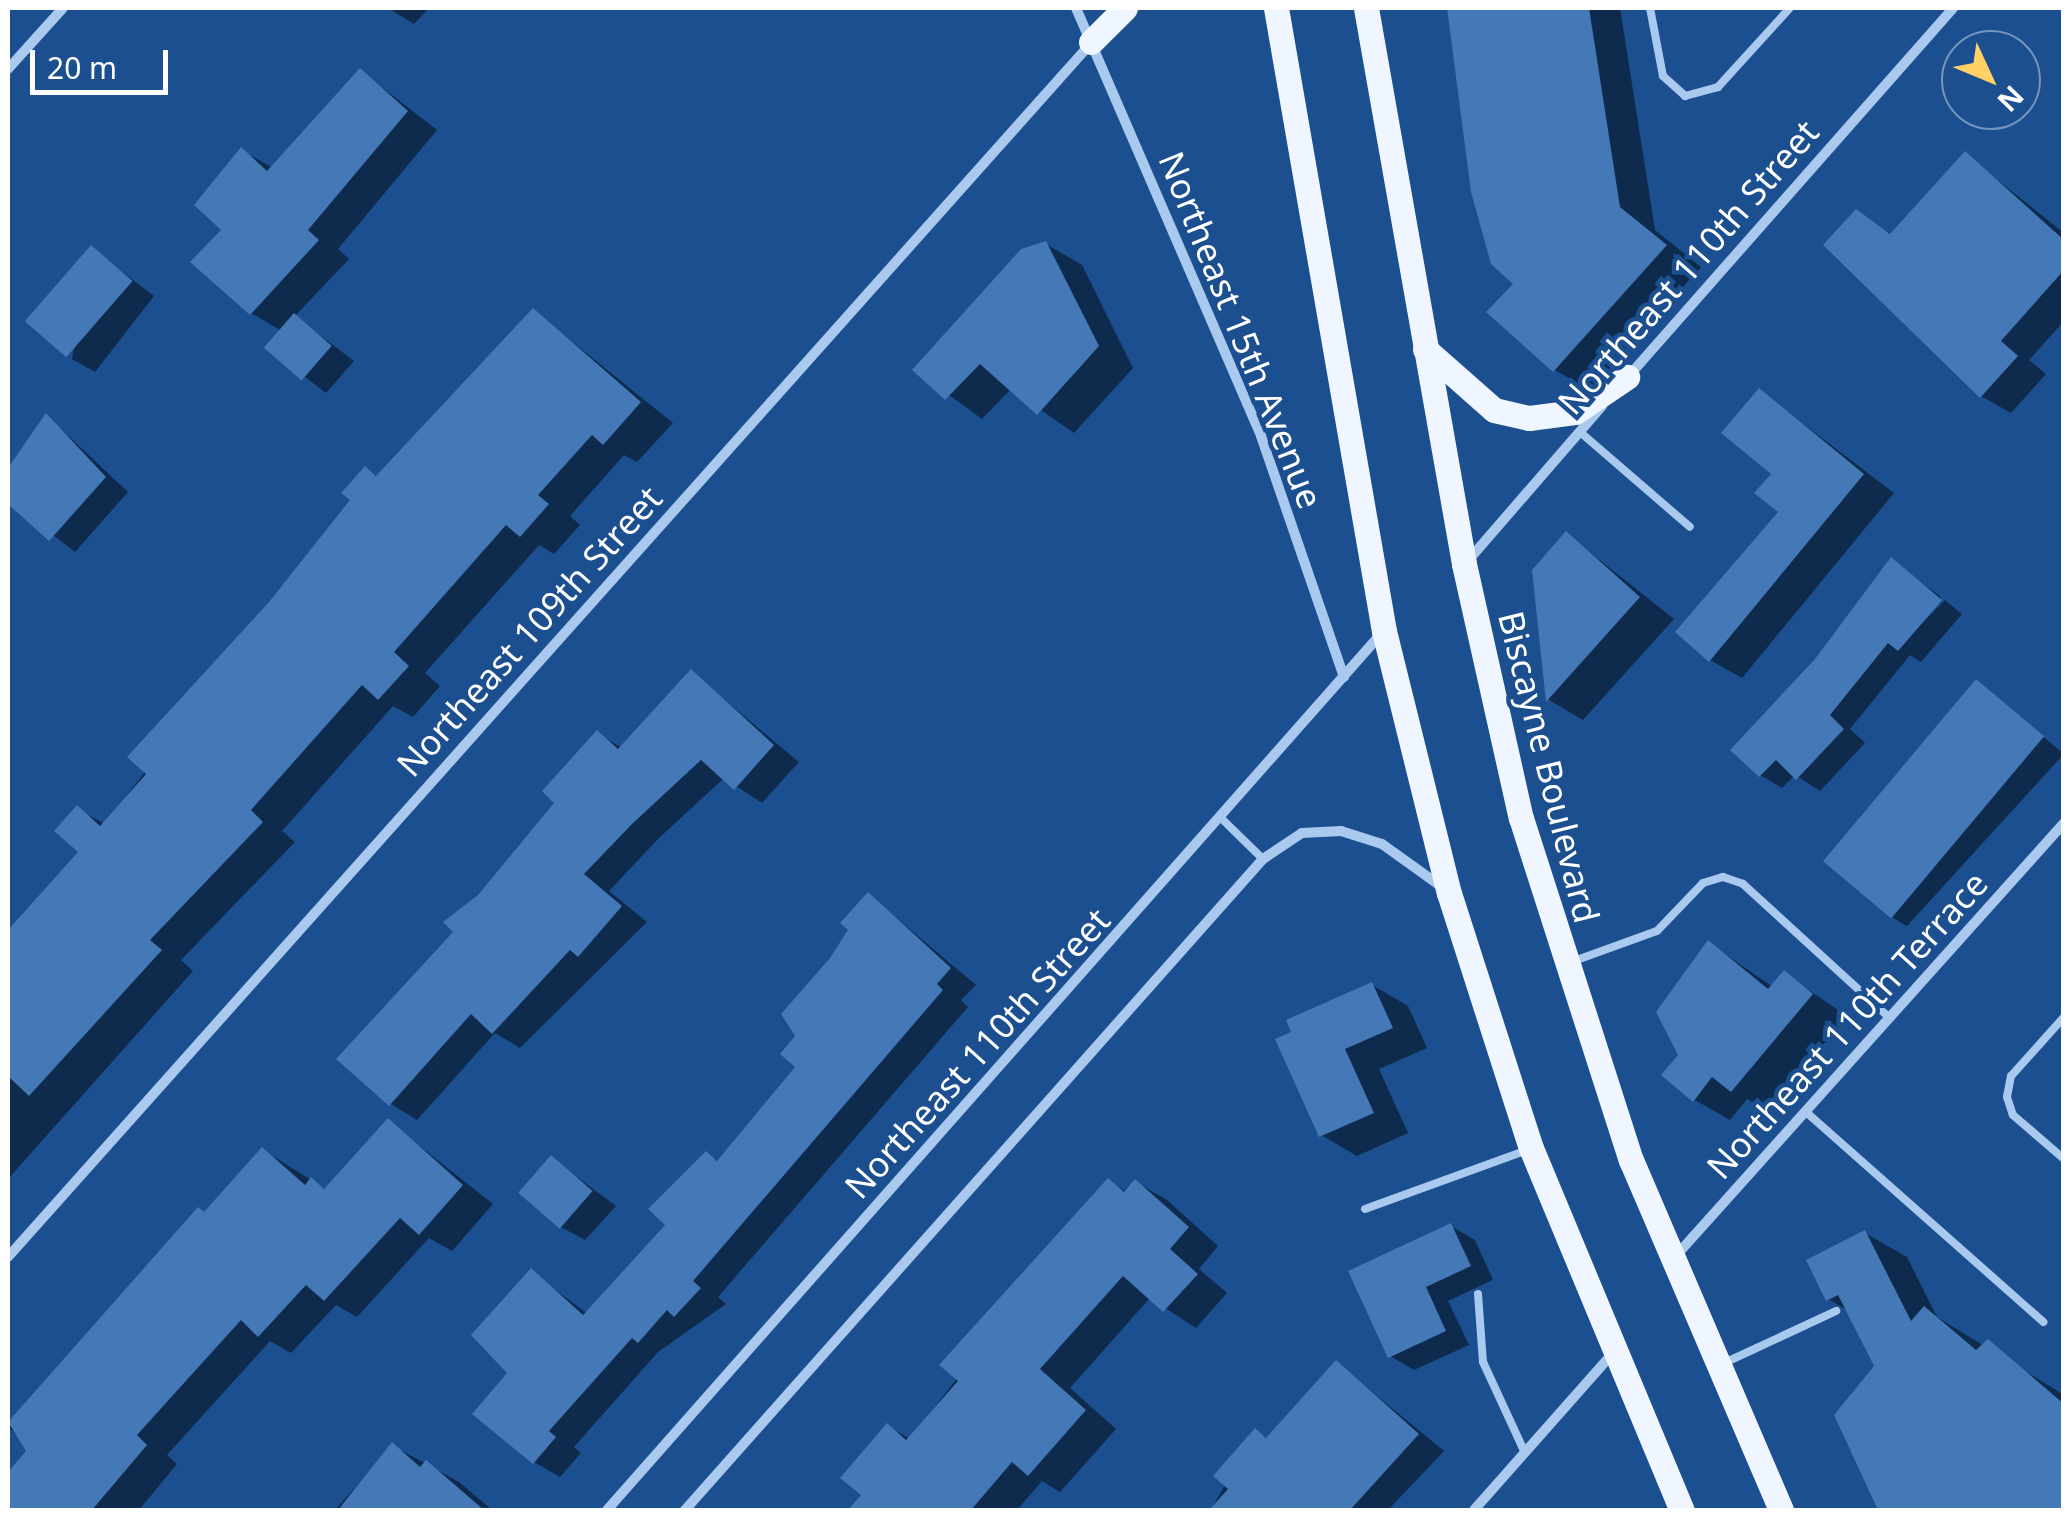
<!DOCTYPE html>
<style>
body{margin:0}
#map{position:relative;width:2071px;height:1518px;overflow:hidden;background:#1b4f8f;font-family:"Noto Sans",sans-serif}
div>[style]{position:absolute}
.shadow>*{inset:0;background:#0007}
.building>*{inset:0;background:#4478b7;transform-origin:0 0}
.lane>*{height:8px;margin:-4px;padding:0 4px;transform-origin:4px;border-radius:4px;background:#a9c9ee}
.street>*{height:10px;margin:-5px;padding:0 5px;transform-origin:5px;border-radius:5px;background:#a9c9ee}
.primary>*{height:25px;margin:-12.5px;padding:0 12.5px;transform-origin:12.5px;border-radius:12.5px;background:#f0f6ff}
span{translate:-50% -50%;white-space:nowrap;text-align:center;line-height:1.15;-webkit-text-stroke:9px #1b4f8f;paint-order:stroke}
.street-label{font-size:35px;color:#fff}
.frame{position:absolute;inset:0;border:10px solid #fff;pointer-events:none}
.north{position:absolute;left:1941px;top:30px;width:100px;height:100px;box-sizing:border-box;background:#1b4f8f;border:2px solid #7695bc;border-radius:50%;rotate:134deg;font-size:28px;font-weight:700;line-height:40px;text-align:center;color:#fff}
.north::after{content:'';display:block;margin:auto;width:35px;height:45px;background:#ffd166;clip-path:polygon(50% 0,100% 100%,50% 72%,0 100%)}
.scale{position:absolute;left:30px;top:50px;width:138px;height:45px;box-sizing:border-box;border:5px solid #fff;border-top:0;padding-left:12px;font-size:30px;line-height:35px;white-space:nowrap;color:#fff;-webkit-text-stroke:8px #1b4f8f;paint-order:stroke}
</style>
<div id="map">
<div class="shadow">
<div style="clip-path:polygon(388px 8px,429px 8px,414px 24px)"></div>
<div style="clip-path:polygon(1449px 8px,1620px 8px,1655px 230px,1701px 267px,1590px 390px,1555px 370px,1474px 191px)"></div>
<div style="clip-path:polygon(361px 71px,437px 130px,338px 249px,349px 259px,295px 316px,354px 361px,326px 393px,267px 348px,282px 331px,251px 313px,225px 230px,198px 205px,241px 150px,273px 168px)"></div>
<div style="clip-path:polygon(1965px 154px,2064px 233px,2064px 321px,2029px 360px,2046px 374px,2011px 413px,1981px 396px,1856px 212px,1893px 235px)"></div>
<div style="clip-path:polygon(1046px 244px,1082px 265px,1133px 368px,1074px 433px,1011px 389px,982px 419px,915px 370px)"></div>
<div style="clip-path:polygon(92px 249px,154px 296px,95px 372px,72px 359px)"></div>
<div style="clip-path:polygon(534px 311px,673px 423px,637px 462px,624px 455px,570px 516px,580px 525px,554px 554px,539px 545px,425px 673px,440px 686px,413px 717px,393px 706px,282px 831px,295px 842px,181px 960px,193px 971px,8px 1179px,8px 934px,81px 852px,77px 809px,105px 824px,353px 500px,365px 469px,379px 477px)"></div>
<div style="clip-path:polygon(1760px 391px,1894px 493px,1742px 678px,1710px 660px,1782px 512px)"></div>
<div style="clip-path:polygon(47px 416px,128px 492px,75px 552px,8px 500px,8px 468px)"></div>
<div style="clip-path:polygon(1567px 534px,1674px 619px,1583px 720px,1549px 700px,1535px 570px)"></div>
<div style="clip-path:polygon(1891px 560px,1941px 597px,1894px 652px,1945px 600px,1962px 614px,1921px 662px,1910px 655px,1850px 729px,1865px 743px,1820px 791px,1795px 775px,1782px 788px,1760px 775px,1817px 661px)"></div>
<div style="clip-path:polygon(691px 672px,799px 762px,762px 803px,724px 778px,659px 838px,609px 891px,647px 922px,520px 1048px,495px 1033px,417px 1120px,391px 1104px,340px 1058px,457px 932px,558px 803px,597px 733px,622px 748px)"></div>
<div style="clip-path:polygon(1977px 682px,2064px 754px,1907px 926px,1883px 912px)"></div>
<div style="clip-path:polygon(869px 895px,976px 985px,961px 1000px,968px 1007px,718px 1297px,726px 1304px,658px 1352px,574px 1447px,581px 1453px,560px 1477px,534px 1462px,510px 1373px,531px 1272px,588px 1314px,669px 1225px,706px 1154px,720px 1162px,799px 1067px,798px 1037px)"></div>
<div style="clip-path:polygon(1709px 943px,1773px 987px,1785px 974px,1847px 1016px,1768px 1111px,1747px 1099px,1730px 1120px,1695px 1100px,1681px 1056px)"></div>
<div style="clip-path:polygon(1372px 985px,1408px 1006px,1427px 1048px,1379px 1069px,1408px 1133px,1357px 1156px,1321px 1135px,1279px 1040px)"></div>
<div style="clip-path:polygon(388px 1121px,493px 1204px,452px 1251px,429px 1238px,357px 1317px,336px 1305px,291px 1353px,270px 1341px,167px 1455px,177px 1464px,139px 1510px,8px 1510px,8px 1476px,30px 1451px,8px 1426px,263px 1150px,327px 1190px)"></div>
<div style="clip-path:polygon(551px 1158px,616px 1206px,585px 1240px,561px 1227px)"></div>
<div style="clip-path:polygon(1109px 1182px,1127px 1192px,1136px 1182px,1167px 1200px,1218px 1246px,1199px 1269px,1227px 1293px,1196px 1328px,1150px 1298px,1070px 1388px,1116px 1429px,1060px 1492px,1042px 1481px,1017px 1510px,864px 1510px,857px 1504px,888px 1426px,910px 1439px)"></div>
<div style="clip-path:polygon(1451px 1226px,1475px 1240px,1493px 1280px,1448px 1301px,1469px 1345px,1414px 1370px,1390px 1356px)"></div>
<div style="clip-path:polygon(1865px 1233px,1907px 1257px,1937px 1317px,2064px 1395px,2064px 1510px,1881px 1510px,1837px 1415px,1877px 1366px,1849px 1311px,1828px 1299px)"></div>
<div style="clip-path:polygon(1337px 1363px,1444px 1451px,1388px 1510px,1211px 1510px,1255px 1431px,1269px 1439px)"></div>
<div style="clip-path:polygon(393px 1446px,459px 1482px,492px 1510px,335px 1510px)"></div>
</div>
<div class="building">
<div style="clip-path:polygon(1447px 8px,1589px 8px,1620px 207px,1667px 245px,1553px 372px,1486px 312px,1513px 284px,1491px 264px,1471px 192px)"></div>
<div style="clip-path:polygon(360px 68px,408px 111px,308px 230px,319px 240px,250px 315px,190px 262px,221px 230px,194px 205px,241px 147px,267px 171px)"></div>
<div style="clip-path:polygon(1965px 151px,2064px 240px,2064px 270px,2001px 341px,2018px 356px,1980px 398px,1823px 245px,1856px 209px,1890px 234px)"></div>
<div style="clip-path:polygon(1046px 241px,1099px 346px,1037px 415px,980px 364px,945px 400px,912px 370px,1021px 249px)"></div>
<div style="left:91px;top:245px;width:55px;height:101px;rotate:41deg"></div>
<div style="clip-path:polygon(533px 308px,641px 402px,603px 445px,592px 435px,538px 495px,549px 504px,520px 537px,506px 525px,394px 652px,409px 666px,378px 700px,362px 685px,251px 810px,263px 822px,150px 940px,162px 950px,29px 1096px,8px 1076px,8px 930px,78px 852px,54px 831px,77px 805px,100px 826px,146px 774px,127px 757px,269px 602px,350px 500px,341px 493px,365px 466px,376px 476px)"></div>
<div style="left:294px;top:313px;width:50px;height:46px;rotate:41deg"></div>
<div style="clip-path:polygon(1759px 388px,1864px 474px,1709px 662px,1675px 632px,1778px 512px,1754px 493px,1771px 474px,1721px 433px)"></div>
<div style="clip-path:polygon(46px 413px,106px 477px,49px 541px,8px 504px,8px 468px)"></div>
<div style="clip-path:polygon(1566px 531px,1640px 597px,1546px 702px,1532px 570px)"></div>
<div style="clip-path:polygon(1891px 557px,1942px 600px,1898px 651px,1888px 643px,1830px 715px,1844px 729px,1796px 780px,1776px 760px,1759px 777px,1730px 750px,1815px 659px)"></div>
<div style="clip-path:polygon(691px 669px,774px 745px,734px 790px,701px 760px,632px 824px,584px 874px,622px 906px,578px 957px,570px 950px,492px 1034px,471px 1014px,389px 1106px,336px 1059px,453px 932px,443px 922px,478px 895px,554px 803px,542px 791px,597px 730px,618px 749px)"></div>
<div style="left:1976px;top:679px;width:89px;height:238px;rotate:40deg"></div>
<div style="clip-path:polygon(868px 892px,951px 968px,937px 984px,943px 990px,693px 1281px,701px 1288px,674px 1317px,667px 1310px,638px 1343px,632px 1338px,549px 1431px,556px 1437px,533px 1464px,472px 1414px,507px 1373px,471px 1335px,531px 1268px,583px 1315px,665px 1225px,648px 1209px,706px 1151px,717px 1161px,795px 1067px,780px 1054px,795px 1036px,781px 1014px,830px 958px,848px 930px,840px 923px)"></div>
<div style="clip-path:polygon(1708px 940px,1768px 989px,1784px 970px,1813px 994px,1731px 1092px,1712px 1077px,1693px 1102px,1661px 1075px,1678px 1055px,1656px 1012px)"></div>
<div style="clip-path:polygon(1372px 982px,1393px 1028px,1345px 1049px,1374px 1113px,1319px 1137px,1275px 1039px,1291px 1032px,1286px 1020px)"></div>
<div style="clip-path:polygon(388px 1118px,463px 1185px,419px 1235px,400px 1218px,324px 1301px,306px 1285px,258px 1337px,241px 1320px,137px 1435px,147px 1445px,92px 1510px,8px 1510px,8px 1472px,26px 1451px,8px 1422px,198px 1207px,204px 1212px,262px 1147px,305px 1185px,311px 1177px,324px 1189px)"></div>
<div style="left:551px;top:1155px;width:55px;height:50px;rotate:41deg"></div>
<div style="clip-path:polygon(1108px 1178px,1124px 1192px,1135px 1179px,1189px 1227px,1170px 1249px,1198px 1274px,1163px 1312px,1123px 1276px,1040px 1369px,1086px 1410px,1028px 1476px,1012px 1462px,971px 1510px,848px 1510px,861px 1495px,840px 1478px,887px 1423px,906px 1440px,958px 1381px,939px 1365px)"></div>
<div style="clip-path:polygon(1451px 1223px,1471px 1266px,1426px 1287px,1446px 1331px,1388px 1358px,1348px 1271px)"></div>
<div style="clip-path:polygon(1865px 1230px,1911px 1321px,1924px 1306px,1976px 1350px,1988px 1339px,2064px 1404px,2064px 1510px,1878px 1510px,1834px 1415px,1874px 1366px,1838px 1295px,1826px 1301px,1806px 1260px)"></div>
<div style="clip-path:polygon(1336px 1360px,1419px 1434px,1350px 1510px,1209px 1510px,1228px 1489px,1213px 1476px,1255px 1428px,1266px 1438px)"></div>
<div style="clip-path:polygon(392px 1442px,420px 1467px,426px 1460px,484px 1510px,338px 1510px)"></div>
</div>
<div class="lane">
<div style="left:1650px;top:8px;width:69px;rotate:79.2deg"></div>
<div style="left:1663px;top:76px;width:30px;rotate:42deg"></div>
<div style="left:1685px;top:96px;width:34px;rotate:-15deg"></div>
<div style="left:1718px;top:87px;width:107px;rotate:-47.7deg"></div>
<div style="left:1580px;top:432px;width:145px;rotate:40.8deg"></div>
<div style="left:1222px;top:819px;width:57px;rotate:44.3deg"></div>
<div style="left:1574px;top:961px;width:88px;rotate:-19.9deg"></div>
<div style="left:1657px;top:931px;width:66px;rotate:-46.2deg"></div>
<div style="left:1703px;top:883px;width:21px;rotate:-17deg"></div>
<div style="left:1723px;top:877px;width:21px;rotate:19deg"></div>
<div style="left:1743px;top:884px;width:199px;rotate:42.4deg"></div>
<div style="left:2064px;top:1017px;width:79px;rotate:131.9deg"></div>
<div style="left:2011px;top:1076px;width:21px;rotate:101deg"></div>
<div style="left:2007px;top:1097px;width:19px;rotate:72deg"></div>
<div style="left:2013px;top:1115px;width:67px;rotate:40.8deg"></div>
<div style="left:1806px;top:1112px;width:317px;rotate:41.5deg"></div>
<div style="left:1365px;top:1209px;width:172px;rotate:-20deg"></div>
<div style="left:1478px;top:1294px;width:68px;rotate:85.8deg"></div>
<div style="left:1483px;top:1362px;width:100px;rotate:65.2deg"></div>
<div style="left:1722px;top:1364px;width:126px;rotate:-24.9deg"></div>
</div>
<div class="street">
<div style="left:1076px;top:8px;width:466px;rotate:66.6deg"></div>
<div style="left:1261px;top:436px;width:255px;rotate:71deg"></div>
<div style="left:8px;top:69px;width:82px;rotate:-48deg"></div>
<div style="left:1627px;top:378px;width:493px;rotate:-48.6deg"></div>
<div style="left:1466px;top:563px;width:208px;rotate:-49.1deg"></div>
<div style="left:8px;top:1257px;width:1627px;rotate:-48.26deg"></div>
<div style="left:1674px;top:1258px;width:584px;rotate:-48.12deg"></div>
<div style="left:607px;top:1510px;width:1168px;rotate:-48.54deg"></div>
<div style="left:685px;top:1510px;width:871px;rotate:-48.4deg"></div>
<div style="left:1263px;top:859px;width:47px;rotate:-33.7deg"></div>
<div style="left:1302px;top:833px;width:39px;rotate:-3deg"></div>
<div style="left:1341px;top:831px;width:43px;rotate:17.6deg"></div>
<div style="left:1382px;top:844px;width:74px;rotate:35.6deg"></div>
<div style="left:1474px;top:1510px;width:207px;rotate:-48.5deg"></div>
</div>
<div class="primary">
<div style="left:1276px;top:8px;width:632px;rotate:80.17deg"></div>
<div style="left:1384px;top:631px;width:270px;rotate:76.1deg"></div>
<div style="left:1449px;top:893px;width:268px;rotate:72.2deg"></div>
<div style="left:1531px;top:1148px;width:392px;rotate:67.4deg"></div>
<div style="left:1366px;top:8px;width:565px;rotate:80deg"></div>
<div style="left:1464px;top:564px;width:260px;rotate:77.4deg"></div>
<div style="left:1521px;top:818px;width:359px;rotate:72.2deg"></div>
<div style="left:1631px;top:1160px;width:381px;rotate:66.8deg"></div>
<div style="left:1091px;top:42px;width:48px;rotate:-45deg"></div>
<div style="left:1425px;top:349px;width:92px;rotate:41.5deg"></div>
<div style="left:1494px;top:410px;width:36px;rotate:13deg"></div>
<div style="left:1529px;top:418px;width:46px;rotate:-7.4deg"></div>
<div style="left:1575px;top:412px;width:63px;rotate:-33.9deg"></div>
</div>
<div class="street-label">
<span style="left:1688px;top:267px;rotate:-49deg">Northeast 110th Street</span>
<span style="left:1241px;top:330px;rotate:68deg">Northeast 15th Avenue</span>
<span style="left:529px;top:631px;rotate:-48deg">Northeast 109th Street</span>
<span style="left:1549px;top:767px;rotate:76deg">Biscayne Boulevard</span>
<span style="left:1847px;top:1025px;rotate:-48deg">Northeast 110th Terrace</span>
<span style="left:977px;top:1053px;rotate:-48deg">Northeast 110th Street</span>
</div>
<div class="frame"></div>
<div class="north">N</div>
<div class="scale">20 m</div>
</div>
